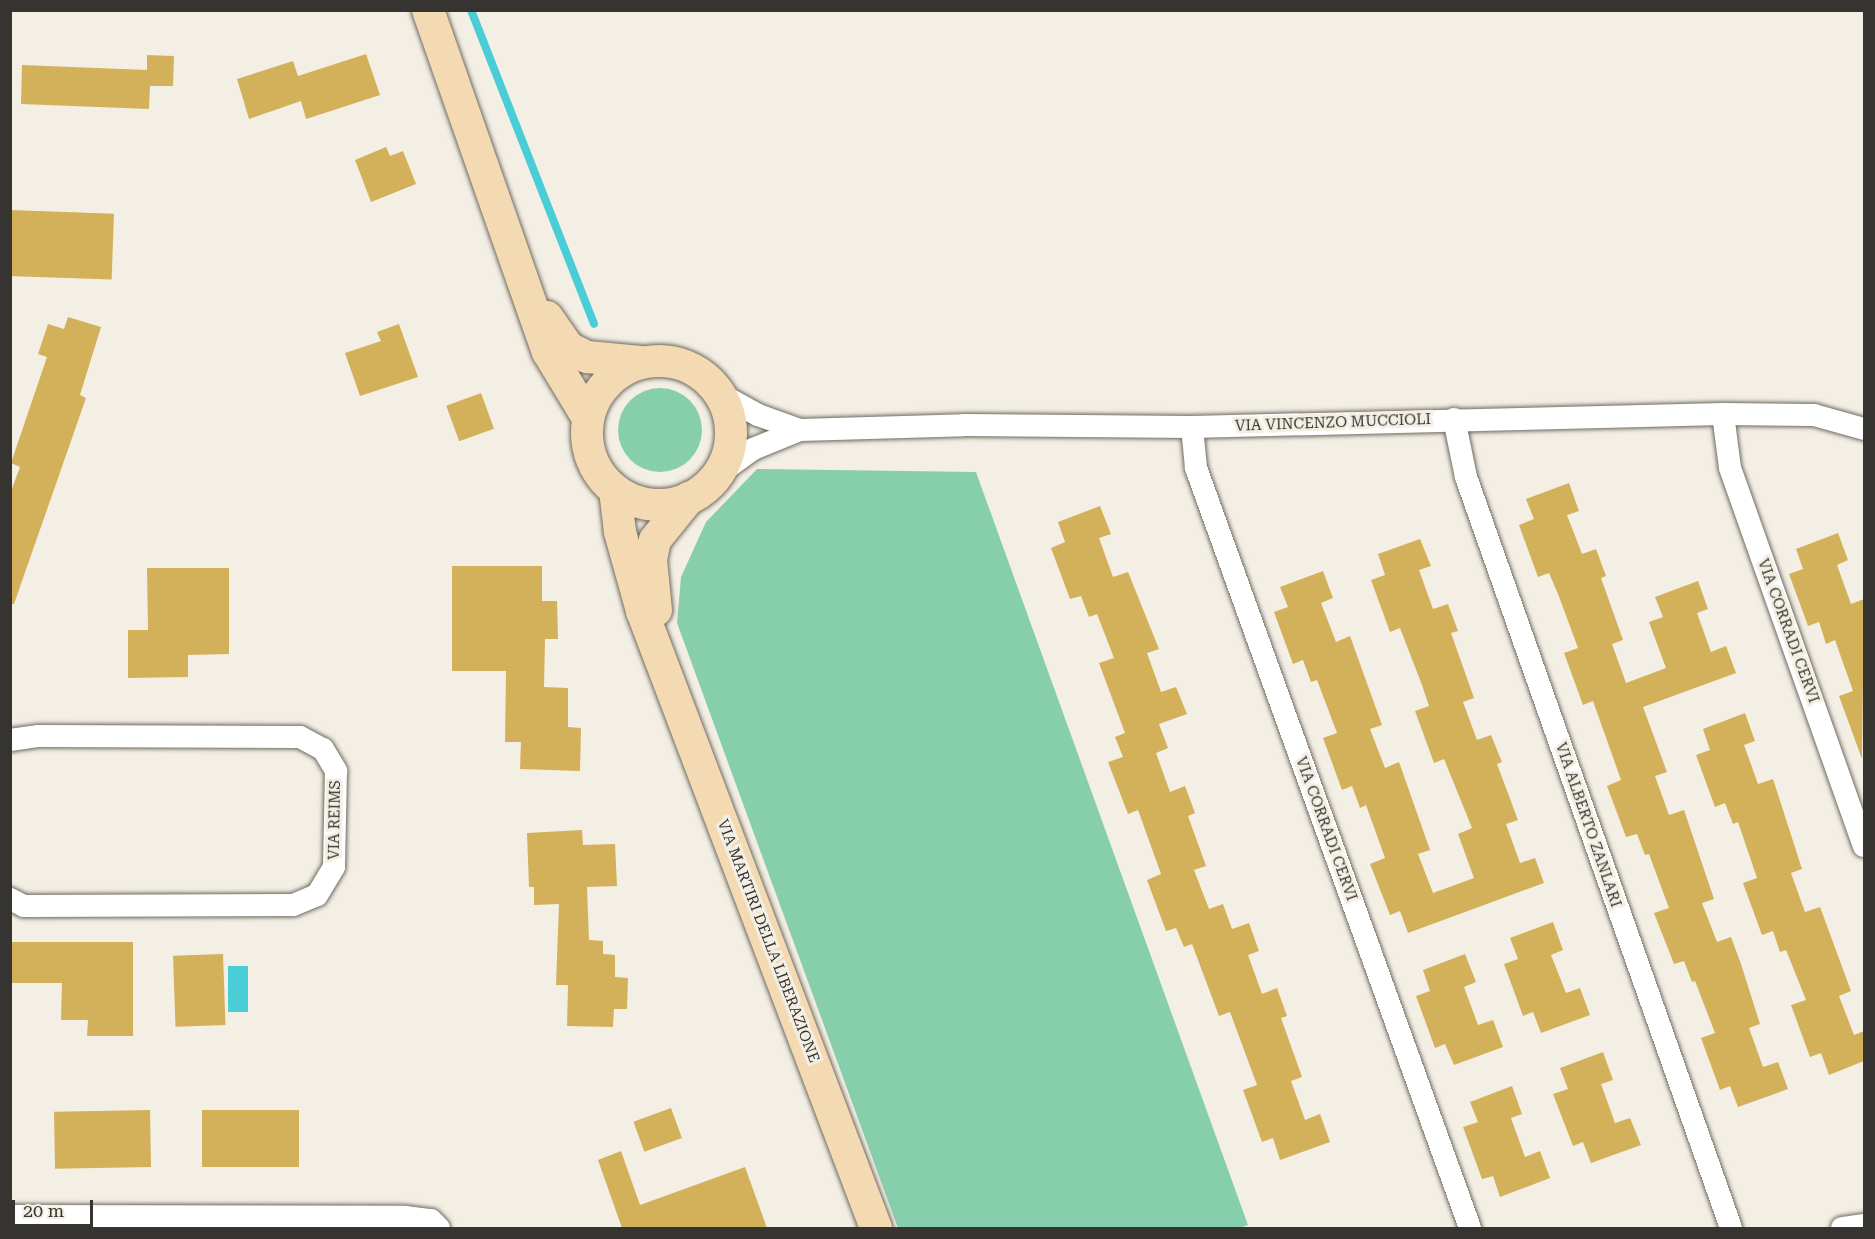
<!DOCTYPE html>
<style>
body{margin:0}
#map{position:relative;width:1875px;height:1239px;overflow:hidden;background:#f4efe4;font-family:"Roboto Serif",serif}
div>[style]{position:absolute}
.green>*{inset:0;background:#87ceac}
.round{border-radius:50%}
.water>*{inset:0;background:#4acdd7;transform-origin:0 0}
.stream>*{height:8px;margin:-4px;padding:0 4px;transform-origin:4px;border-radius:4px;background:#4acdd7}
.building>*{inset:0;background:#d3b05a;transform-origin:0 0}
.roads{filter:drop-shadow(0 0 2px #6f6b62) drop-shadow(0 0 2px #6f6b62)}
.street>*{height:22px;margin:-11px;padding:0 11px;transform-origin:11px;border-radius:11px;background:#fff}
.secondary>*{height:32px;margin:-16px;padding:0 16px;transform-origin:16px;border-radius:16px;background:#f4dab2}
.secondary>.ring{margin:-16px;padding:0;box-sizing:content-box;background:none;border:32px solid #f4dab2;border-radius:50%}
span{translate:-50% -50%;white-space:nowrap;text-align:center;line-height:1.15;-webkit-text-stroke:6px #f4efe4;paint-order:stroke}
.street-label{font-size:15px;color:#353430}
.frame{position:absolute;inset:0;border:12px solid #353430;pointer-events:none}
.scale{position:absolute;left:12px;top:1200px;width:81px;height:27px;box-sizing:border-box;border:3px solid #353430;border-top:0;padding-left:8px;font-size:18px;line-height:21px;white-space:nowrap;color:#353430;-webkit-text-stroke:4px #f4efe4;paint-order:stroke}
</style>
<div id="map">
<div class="green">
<div class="round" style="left:618px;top:388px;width:84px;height:84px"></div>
<div style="clip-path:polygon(757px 469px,976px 472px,1248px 1225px,1239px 1228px,898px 1228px,677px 623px,681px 577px,706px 522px)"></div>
</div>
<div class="water">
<div style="left:228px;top:966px;width:20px;height:46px"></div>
</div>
<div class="stream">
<div style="left:471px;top:10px;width:337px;rotate:68.6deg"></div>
</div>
<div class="building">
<div style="clip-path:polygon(366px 54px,380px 95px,306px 119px,301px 101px,249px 119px,237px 79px,293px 61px,298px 76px)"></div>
<div style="clip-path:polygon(147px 55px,174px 56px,173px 86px,150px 86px,149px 109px,21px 104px,22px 65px,147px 70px)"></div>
<div style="clip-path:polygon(386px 147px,390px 156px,403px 151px,416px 184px,371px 202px,355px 160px)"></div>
<div style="left:10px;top:210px;width:104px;height:66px;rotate:2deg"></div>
<div style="clip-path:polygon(68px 317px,101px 327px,80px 395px,86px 398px,14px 604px,10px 604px,10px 494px,20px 467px,11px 463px,47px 357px,38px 354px,48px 324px,64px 329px)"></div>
<div style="clip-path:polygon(399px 324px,418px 377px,360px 396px,345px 353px,381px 341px,377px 332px)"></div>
<div style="left:481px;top:393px;width:38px;height:37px;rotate:70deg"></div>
<div style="clip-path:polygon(1569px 483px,1579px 511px,1567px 515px,1582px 554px,1596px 549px,1606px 576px,1601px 578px,1623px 640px,1612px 644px,1626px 683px,1666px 668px,1649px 622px,1663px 617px,1655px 597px,1698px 581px,1708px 609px,1697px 613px,1711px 652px,1726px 646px,1736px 673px,1643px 707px,1667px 772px,1655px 776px,1669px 815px,1684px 810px,1714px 899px,1702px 903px,1717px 942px,1731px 937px,1741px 964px,1760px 1024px,1749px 1028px,1763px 1067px,1778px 1062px,1788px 1089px,1738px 1107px,1730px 1086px,1720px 1090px,1701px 1038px,1715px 1033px,1695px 981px,1692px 982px,1684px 961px,1674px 964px,1654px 913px,1669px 908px,1649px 854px,1645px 855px,1637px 834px,1626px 837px,1607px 786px,1621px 780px,1593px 701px,1583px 705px,1564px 653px,1578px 648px,1558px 594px,1549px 573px,1538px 577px,1519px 525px,1534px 519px,1526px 499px)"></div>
<div style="clip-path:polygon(1100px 506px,1111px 534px,1099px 538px,1113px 577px,1128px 572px,1159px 649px,1147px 653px,1161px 692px,1176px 687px,1187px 714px,1159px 724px,1168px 748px,1156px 753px,1170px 792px,1185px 786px,1195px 813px,1188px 816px,1206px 866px,1194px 870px,1209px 909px,1223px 904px,1232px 929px,1249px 923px,1259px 951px,1248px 955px,1262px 994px,1277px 988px,1287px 1016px,1281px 1018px,1302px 1077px,1291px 1081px,1305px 1120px,1320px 1114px,1330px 1142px,1280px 1160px,1273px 1138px,1262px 1142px,1243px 1090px,1257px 1085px,1230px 1012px,1219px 1016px,1192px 944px,1184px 947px,1176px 928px,1166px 931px,1147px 880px,1161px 874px,1138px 810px,1128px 814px,1108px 762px,1123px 757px,1115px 737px,1125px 733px,1099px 663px,1114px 658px,1097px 614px,1089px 617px,1081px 596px,1070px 599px,1051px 548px,1065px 542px,1058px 522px)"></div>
<div style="clip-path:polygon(1838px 533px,1848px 560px,1837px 565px,1851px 604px,1864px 599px,1862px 759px,1839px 696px,1853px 691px,1835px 640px,1826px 644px,1819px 622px,1808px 626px,1789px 574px,1803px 569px,1796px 549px)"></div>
<div style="clip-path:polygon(1420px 539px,1431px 566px,1419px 570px,1433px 609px,1448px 604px,1458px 631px,1451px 633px,1474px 698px,1463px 702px,1477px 740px,1491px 735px,1502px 762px,1497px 764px,1518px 820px,1506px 824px,1520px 863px,1535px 858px,1544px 883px,1408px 933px,1400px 911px,1390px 915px,1370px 864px,1385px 858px,1366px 805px,1360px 808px,1352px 786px,1342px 790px,1323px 738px,1337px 733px,1317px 680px,1311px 682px,1303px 660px,1293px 664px,1274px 612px,1288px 607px,1280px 587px,1323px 571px,1333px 598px,1321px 603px,1336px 642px,1350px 636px,1382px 725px,1370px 729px,1385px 768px,1399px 762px,1430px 850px,1418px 854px,1433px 893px,1474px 878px,1458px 834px,1472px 828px,1444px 759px,1434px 763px,1415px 711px,1429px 706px,1422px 685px,1400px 628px,1390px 632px,1371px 580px,1385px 575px,1378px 554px)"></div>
<div style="clip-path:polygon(452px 566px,542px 566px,542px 601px,557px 601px,558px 639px,545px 639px,544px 687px,568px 688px,568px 727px,581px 728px,580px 771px,520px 769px,521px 742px,505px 742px,506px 671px,452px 671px)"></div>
<div style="clip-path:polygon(147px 568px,229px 568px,229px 654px,188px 655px,188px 677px,128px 678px,128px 630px,148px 630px)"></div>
<div style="clip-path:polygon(1745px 713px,1755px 741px,1744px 745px,1758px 784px,1773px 779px,1802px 869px,1791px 873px,1805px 912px,1820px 907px,1851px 991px,1839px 996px,1854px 1035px,1864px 1031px,1864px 1061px,1829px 1075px,1821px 1053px,1810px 1057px,1791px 1005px,1806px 1000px,1786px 950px,1780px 952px,1773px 931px,1762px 935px,1743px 883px,1757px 878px,1738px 822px,1733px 824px,1725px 803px,1715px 807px,1696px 755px,1710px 750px,1703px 729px)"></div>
<div style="clip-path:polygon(582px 830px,583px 845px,615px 844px,617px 886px,587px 887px,589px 940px,603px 941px,603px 954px,615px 955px,615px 977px,628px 978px,627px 1009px,614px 1009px,613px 1027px,567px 1026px,568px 985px,556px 985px,559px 904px,534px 905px,534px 887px,529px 887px,527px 833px)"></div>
<div style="clip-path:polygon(1553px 922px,1563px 950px,1551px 955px,1566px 993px,1580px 988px,1590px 1015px,1541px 1033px,1533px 1012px,1523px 1016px,1504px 964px,1518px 959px,1510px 938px)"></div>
<div style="clip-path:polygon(11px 942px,133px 942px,133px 1036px,87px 1036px,88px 1020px,61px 1020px,62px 983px,12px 983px)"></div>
<div style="left:223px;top:954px;width:71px;height:50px;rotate:88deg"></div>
<div style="clip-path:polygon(1465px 954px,1476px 982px,1464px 987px,1478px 1025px,1493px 1020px,1503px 1047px,1454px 1065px,1445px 1044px,1435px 1048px,1416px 996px,1430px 991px,1423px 970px)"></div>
<div style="clip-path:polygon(1603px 1052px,1613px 1080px,1601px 1084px,1615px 1123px,1630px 1118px,1641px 1145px,1591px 1163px,1583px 1142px,1573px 1146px,1553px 1094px,1568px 1089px,1560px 1068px)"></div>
<div style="clip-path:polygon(1512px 1086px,1522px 1114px,1511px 1118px,1525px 1157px,1540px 1151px,1550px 1178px,1500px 1197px,1493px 1176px,1482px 1179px,1463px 1127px,1478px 1122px,1470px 1102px)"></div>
<div style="left:671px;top:1108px;width:32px;height:40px;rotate:70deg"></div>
<div style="left:150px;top:1110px;width:57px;height:96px;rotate:89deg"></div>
<div style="left:299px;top:1110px;width:57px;height:97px;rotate:90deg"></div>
<div style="clip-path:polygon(621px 1151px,640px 1205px,745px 1167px,767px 1228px,622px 1228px,598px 1160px)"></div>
</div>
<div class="roads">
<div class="street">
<div style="left:1723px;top:414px;width:54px;rotate:82.6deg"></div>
<div style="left:1730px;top:468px;width:401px;rotate:70.5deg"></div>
<div style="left:1454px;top:419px;width:59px;rotate:78.3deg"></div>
<div style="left:1466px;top:477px;width:796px;rotate:70.56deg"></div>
<div style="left:1192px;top:427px;width:41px;rotate:84.4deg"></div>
<div style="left:1196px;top:468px;width:808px;rotate:70.17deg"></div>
<div style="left:800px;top:430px;width:164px;rotate:-1.7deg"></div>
<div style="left:964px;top:425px;width:228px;rotate:0.5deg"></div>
<div style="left:1192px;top:427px;width:531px;rotate:-1.4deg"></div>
<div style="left:1723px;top:414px;width:91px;rotate:0.6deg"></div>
<div style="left:1814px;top:415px;width:52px;rotate:15.6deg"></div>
<div style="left:717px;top:475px;width:44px;rotate:-35.8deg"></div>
<div style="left:753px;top:449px;width:51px;rotate:-22deg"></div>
<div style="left:800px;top:430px;width:45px;rotate:-160.3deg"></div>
<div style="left:758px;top:415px;width:43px;rotate:-151.1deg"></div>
<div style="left:10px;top:740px;width:29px;rotate:-8deg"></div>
<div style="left:39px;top:736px;width:261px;rotate:0.2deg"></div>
<div style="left:300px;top:737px;width:26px;rotate:28deg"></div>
<div style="left:323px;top:749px;width:26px;rotate:59deg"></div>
<div style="left:336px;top:771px;width:96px;rotate:91.2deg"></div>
<div style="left:334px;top:867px;width:33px;rotate:121deg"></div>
<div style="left:317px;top:895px;width:26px;rotate:157deg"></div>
<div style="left:293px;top:905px;width:269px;rotate:179.8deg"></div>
<div style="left:24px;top:906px;width:16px;rotate:-153deg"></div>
<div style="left:10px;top:1216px;width:395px;rotate:0.1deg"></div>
<div style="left:405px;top:1217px;width:26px;rotate:7deg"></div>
<div style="left:431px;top:1220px;width:11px;rotate:45deg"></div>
<div style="left:1842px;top:1228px;width:22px;rotate:-8deg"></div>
</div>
<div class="secondary">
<div style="left:428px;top:10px;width:362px;rotate:70.7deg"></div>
<div style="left:548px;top:352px;width:77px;rotate:58.8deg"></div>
<div style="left:547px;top:317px;width:38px;rotate:55deg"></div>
<div style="left:569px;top:348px;width:20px;rotate:27deg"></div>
<div style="left:587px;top:357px;width:54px;rotate:5.3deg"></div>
<div class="ring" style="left:587px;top:361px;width:112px;height:112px"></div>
<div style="left:615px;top:490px;width:42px;rotate:83.2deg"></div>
<div style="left:620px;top:532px;width:82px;rotate:74.4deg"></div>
<div style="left:642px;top:611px;width:660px;rotate:69.23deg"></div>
<div style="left:656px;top:610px;width:50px;rotate:-95.7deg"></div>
<div style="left:651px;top:560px;width:20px;rotate:-79deg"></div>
<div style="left:655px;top:540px;width:54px;rotate:-51deg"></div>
</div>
</div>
<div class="street-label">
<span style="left:1333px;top:423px;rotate:-2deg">VIA VINCENZO MUCCIOLI</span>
<span style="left:1788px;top:631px;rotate:70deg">VIA CORRADI CERVI</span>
<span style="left:335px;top:820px;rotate:-89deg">VIA REIMS</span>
<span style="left:1588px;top:825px;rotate:71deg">VIA ALBERTO ZANLARI</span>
<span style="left:1326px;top:829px;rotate:70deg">VIA CORRADI CERVI</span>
<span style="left:768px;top:941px;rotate:69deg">VIA MARTIRI DELLA LIBERAZIONE</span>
</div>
<div class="frame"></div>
<div class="scale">20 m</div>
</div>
